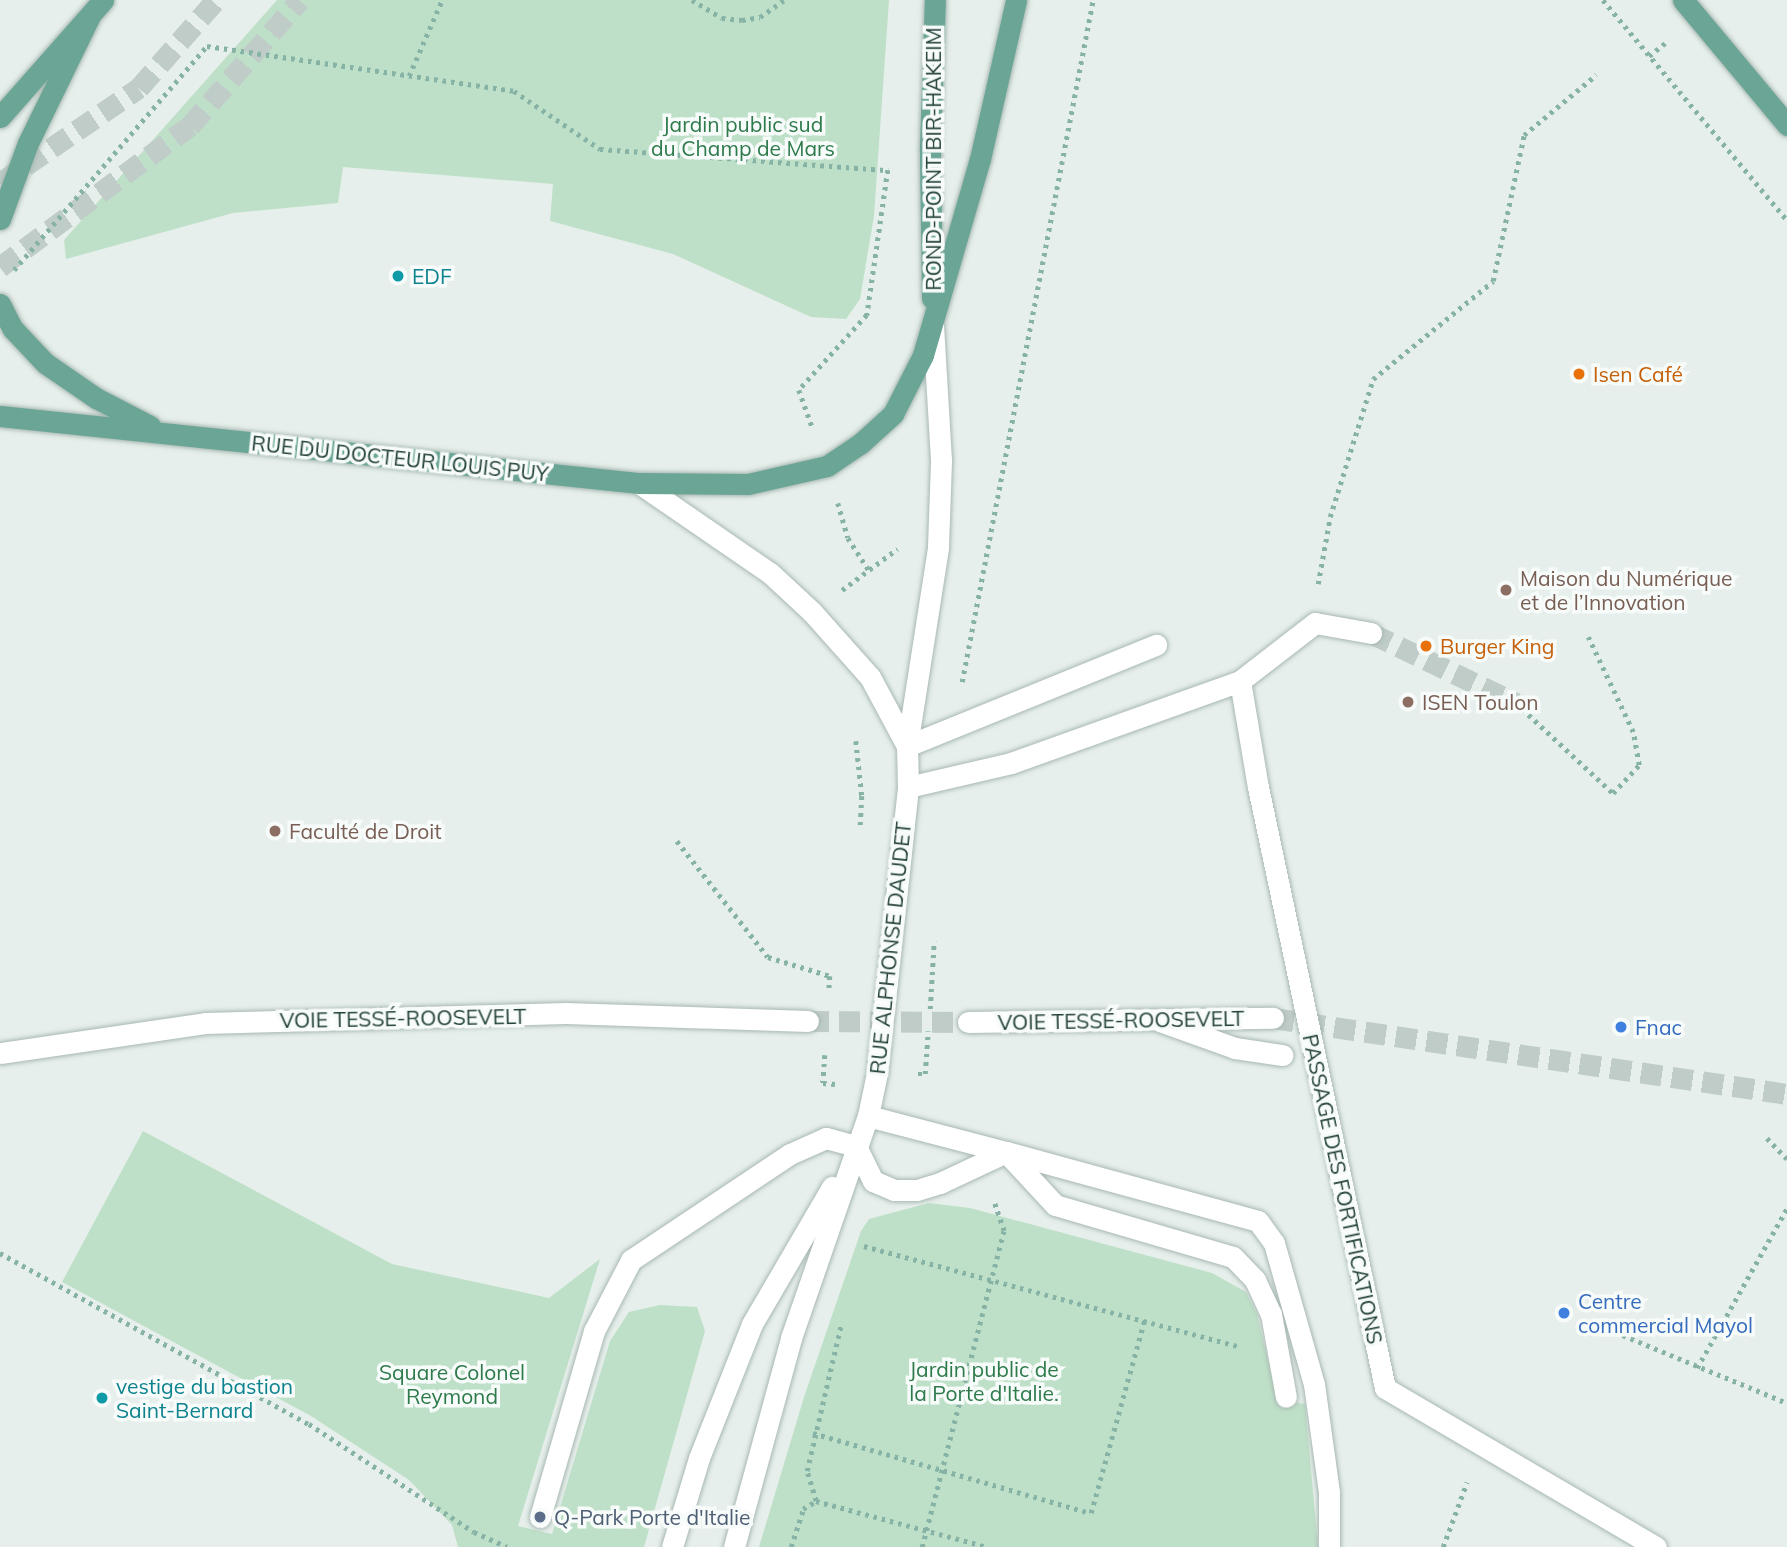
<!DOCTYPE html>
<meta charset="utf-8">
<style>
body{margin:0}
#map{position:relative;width:1787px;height:1547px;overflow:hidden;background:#e6efeb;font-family:Mulish,sans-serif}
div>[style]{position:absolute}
.green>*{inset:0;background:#bfe0c8}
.street-tunnel>*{height:21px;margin-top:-10.5px;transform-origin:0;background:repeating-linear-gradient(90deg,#bfccc8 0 21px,transparent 0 31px)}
.secondary-tunnel>*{height:21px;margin-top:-10.5px;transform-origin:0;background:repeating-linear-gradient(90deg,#bfccc8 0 21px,transparent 0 31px)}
.highway-tunnel>*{height:21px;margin-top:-10.5px;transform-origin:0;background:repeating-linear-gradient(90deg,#bfccc8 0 21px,transparent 0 31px)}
.path>*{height:4.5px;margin-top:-2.25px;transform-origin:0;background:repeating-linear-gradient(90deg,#86b3a5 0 3.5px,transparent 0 8.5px)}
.roads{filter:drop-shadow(0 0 2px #a8b8b2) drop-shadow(0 0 2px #a8b8b2)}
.lane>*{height:21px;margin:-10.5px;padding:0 10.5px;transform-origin:10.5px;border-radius:10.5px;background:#fff}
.street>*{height:21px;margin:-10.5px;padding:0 10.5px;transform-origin:10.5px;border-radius:10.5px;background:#fff}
.secondary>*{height:21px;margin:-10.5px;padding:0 10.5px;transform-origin:10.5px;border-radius:10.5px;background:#fff}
.primary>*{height:21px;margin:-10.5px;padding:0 10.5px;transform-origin:10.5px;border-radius:10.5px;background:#6aa596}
.dots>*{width:19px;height:19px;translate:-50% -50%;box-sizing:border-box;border:4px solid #f7fbf9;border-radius:50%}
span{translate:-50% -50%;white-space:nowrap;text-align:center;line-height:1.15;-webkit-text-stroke:7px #f7fbf9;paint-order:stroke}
.park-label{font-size:21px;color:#2d7a4b}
.street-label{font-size:21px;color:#24423a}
.culture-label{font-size:21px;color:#0d838f}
.left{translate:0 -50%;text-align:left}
.food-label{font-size:21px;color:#c56008}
.education-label{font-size:21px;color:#785e54}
.shop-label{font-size:21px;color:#366cbe}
.service-label{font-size:21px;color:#4e5e75}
</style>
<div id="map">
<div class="green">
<div style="clip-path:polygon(277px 0,889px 0,874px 216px,860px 299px,846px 319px,811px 317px,673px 254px,550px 221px,553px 184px,343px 167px,338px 203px,233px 213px,66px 259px,64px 240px)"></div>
<div style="clip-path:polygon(143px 1131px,392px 1264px,549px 1298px,600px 1259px,518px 1526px,552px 1534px,610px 1341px,629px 1312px,660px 1305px,697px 1307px,705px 1331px,644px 1547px,458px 1547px,452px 1525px,409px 1480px,311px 1416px,62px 1282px)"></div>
<div style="clip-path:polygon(929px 1203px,970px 1208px,1212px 1273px,1246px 1292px,1257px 1314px,1277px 1399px,1305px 1404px,1318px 1547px,759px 1547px,804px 1397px,861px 1231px,869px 1219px)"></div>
</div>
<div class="street-tunnel">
<div style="left:1371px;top:633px;width:161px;rotate:25.8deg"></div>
</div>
<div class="secondary-tunnel">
<div style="left:1273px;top:1018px;width:520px;rotate:8.41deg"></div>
<div style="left:808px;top:1021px;width:160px;rotate:0.4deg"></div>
</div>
<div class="highway-tunnel">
<div style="left:0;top:183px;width:168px;rotate:-34.4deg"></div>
<div style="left:139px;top:88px;width:117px;rotate:-48.8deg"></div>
<div style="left:0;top:267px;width:237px;rotate:-36.6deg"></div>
<div style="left:190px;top:126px;width:167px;rotate:-48.9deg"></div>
</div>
<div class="path">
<div style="left:692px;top:0;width:35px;rotate:31deg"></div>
<div style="left:722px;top:18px;width:20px;rotate:6deg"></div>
<div style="left:742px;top:20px;width:18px;rotate:-9deg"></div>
<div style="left:760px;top:17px;width:29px;rotate:-35deg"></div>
<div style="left:1603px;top:0;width:287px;rotate:50.1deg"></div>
<div style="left:1649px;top:56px;width:22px;rotate:-39deg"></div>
<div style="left:409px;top:76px;width:83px;rotate:-66.5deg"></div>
<div style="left:14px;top:270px;width:296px;rotate:-49.3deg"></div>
<div style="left:207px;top:46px;width:310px;rotate:8.3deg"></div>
<div style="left:514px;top:91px;width:104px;rotate:34deg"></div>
<div style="left:600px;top:149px;width:289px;rotate:4.2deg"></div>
<div style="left:888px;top:170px;width:147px;rotate:98.2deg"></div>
<div style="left:867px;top:315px;width:101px;rotate:132.2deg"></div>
<div style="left:799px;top:390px;width:41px;rotate:70.3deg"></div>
<div style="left:838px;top:503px;width:36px;rotate:74deg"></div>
<div style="left:848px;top:538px;width:38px;rotate:57deg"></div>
<div style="left:1318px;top:584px;width:68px;rotate:-79.8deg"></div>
<div style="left:1330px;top:517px;width:145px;rotate:-72.7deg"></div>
<div style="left:1373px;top:379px;width:155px;rotate:-39.2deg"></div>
<div style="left:1493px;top:281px;width:149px;rotate:-78deg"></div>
<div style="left:1524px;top:135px;width:94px;rotate:-39.8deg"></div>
<div style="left:842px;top:590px;width:69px;rotate:-36.7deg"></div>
<div style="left:962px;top:682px;width:694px;rotate:-79.13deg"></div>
<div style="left:1516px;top:703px;width:132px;rotate:42.9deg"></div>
<div style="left:1613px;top:793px;width:38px;rotate:-47deg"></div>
<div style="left:1639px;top:765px;width:34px;rotate:-100deg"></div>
<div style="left:1633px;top:732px;width:105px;rotate:-115.3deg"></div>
<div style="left:856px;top:741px;width:55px;rotate:83.8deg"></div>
<div style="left:862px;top:796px;width:33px;rotate:93deg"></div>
<div style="left:677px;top:841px;width:147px;rotate:51.9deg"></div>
<div style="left:768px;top:957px;width:65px;rotate:17deg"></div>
<div style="left:830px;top:976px;width:15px;rotate:94deg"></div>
<div style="left:930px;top:1009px;width:68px;rotate:-86.6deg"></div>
<div style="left:825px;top:1055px;width:28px;rotate:94deg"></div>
<div style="left:823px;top:1083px;width:12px;rotate:5deg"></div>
<div style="left:918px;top:1074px;width:7px"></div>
<div style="left:925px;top:1074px;width:43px;rotate:-86deg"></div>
<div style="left:1767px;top:1138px;width:29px;rotate:46deg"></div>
<div style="left:864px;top:1246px;width:387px;rotate:15deg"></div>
<div style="left:0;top:1253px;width:353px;rotate:29deg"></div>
<div style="left:309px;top:1424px;width:197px;rotate:33.2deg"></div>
<div style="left:474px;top:1532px;width:36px;rotate:24deg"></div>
<div style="left:1615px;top:1332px;width:186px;rotate:22.4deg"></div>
<div style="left:1697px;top:1368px;width:184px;rotate:-60.6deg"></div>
<div style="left:813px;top:1433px;width:289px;rotate:16.1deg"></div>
<div style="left:1091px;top:1513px;width:202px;rotate:-74.5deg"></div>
<div style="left:816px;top:1501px;width:31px;rotate:-107deg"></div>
<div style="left:807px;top:1471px;width:150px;rotate:-76.9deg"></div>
<div style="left:791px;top:1547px;width:40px;rotate:-72deg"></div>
<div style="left:803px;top:1509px;width:15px;rotate:-32deg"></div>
<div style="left:816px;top:1501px;width:178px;rotate:15deg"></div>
<div style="left:922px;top:1547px;width:326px;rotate:-75.5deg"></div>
<div style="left:1004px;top:1231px;width:31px;rotate:-109deg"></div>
<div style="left:1443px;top:1547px;width:69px;rotate:-69.7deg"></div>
</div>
<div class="roads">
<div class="lane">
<div style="left:907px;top:746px;width:269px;rotate:-22.1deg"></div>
<div style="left:908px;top:787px;width:106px;rotate:-13.1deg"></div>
<div style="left:1011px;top:763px;width:243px;rotate:-19.7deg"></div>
<div style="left:1240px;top:681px;width:108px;rotate:80.4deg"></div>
<div style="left:1258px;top:787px;width:614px;rotate:78.07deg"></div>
<div style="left:1385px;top:1388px;width:314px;rotate:30.4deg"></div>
<div style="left:1160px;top:1021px;width:80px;rotate:19.8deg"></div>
<div style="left:1235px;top:1048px;width:48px;rotate:8.5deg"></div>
<div style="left:868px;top:1116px;width:143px;rotate:14.6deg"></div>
<div style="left:1006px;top:1152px;width:72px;rotate:47.2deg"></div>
<div style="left:1055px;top:1205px;width:185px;rotate:16.3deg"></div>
<div style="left:1233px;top:1257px;width:32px;rotate:46deg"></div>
<div style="left:1255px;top:1280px;width:38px;rotate:65deg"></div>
<div style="left:1271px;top:1314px;width:84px;rotate:79.8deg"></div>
<div style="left:540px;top:1517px;width:194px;rotate:-73.8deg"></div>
<div style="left:594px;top:1331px;width:80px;rotate:-62.5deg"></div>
<div style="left:631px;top:1260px;width:191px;rotate:-33.7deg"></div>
<div style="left:790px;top:1154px;width:39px;rotate:-24deg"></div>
<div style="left:826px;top:1138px;width:31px;rotate:15deg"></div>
<div style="left:856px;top:1146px;width:39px;rotate:64deg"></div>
<div style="left:873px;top:1181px;width:23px;rotate:23deg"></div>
<div style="left:894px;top:1190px;width:23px"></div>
<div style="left:917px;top:1190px;width:24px;rotate:-17deg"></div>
<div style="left:940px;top:1183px;width:73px;rotate:-25.2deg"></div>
<div style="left:1006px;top:1152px;width:261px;rotate:15.3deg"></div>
<div style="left:1258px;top:1221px;width:27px;rotate:54deg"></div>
<div style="left:1274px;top:1243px;width:147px;rotate:74.2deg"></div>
<div style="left:1314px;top:1384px;width:109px;rotate:82.1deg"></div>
<div style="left:1329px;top:1492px;width:55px;rotate:90deg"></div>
</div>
<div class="street">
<div style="left:1240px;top:681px;width:95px;rotate:-37.7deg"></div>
<div style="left:1315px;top:623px;width:57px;rotate:10.1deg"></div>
</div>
<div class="secondary">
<div style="left:639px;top:483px;width:159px;rotate:34.5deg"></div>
<div style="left:770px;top:573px;width:57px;rotate:42.9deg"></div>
<div style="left:812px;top:612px;width:87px;rotate:48.3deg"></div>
<div style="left:870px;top:677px;width:78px;rotate:61.8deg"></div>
<div style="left:968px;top:1022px;width:305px;rotate:-0.8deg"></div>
<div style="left:0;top:1053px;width:207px;rotate:-8.3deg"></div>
<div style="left:205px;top:1023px;width:361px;rotate:-1.6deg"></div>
<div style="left:566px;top:1013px;width:242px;rotate:1.9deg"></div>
<div style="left:672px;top:1547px;width:93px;rotate:-73.1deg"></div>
<div style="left:699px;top:1458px;width:144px;rotate:-68.4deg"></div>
<div style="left:752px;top:1324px;width:159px;rotate:-59.7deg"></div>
<div style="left:734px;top:1547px;width:217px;rotate:-74.7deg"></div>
<div style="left:791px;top:1338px;width:235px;rotate:-70.9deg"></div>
<div style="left:868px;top:1116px;width:44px;rotate:-78.2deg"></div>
<div style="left:877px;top:1073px;width:288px;rotate:-83.8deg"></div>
<div style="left:908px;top:787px;width:41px;rotate:-91.4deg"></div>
<div style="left:907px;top:746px;width:201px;rotate:-81.1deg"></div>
<div style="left:938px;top:547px;width:87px;rotate:-88deg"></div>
<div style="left:941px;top:460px;width:134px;rotate:-93.4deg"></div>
</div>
<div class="primary">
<div style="left:1683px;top:0;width:163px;rotate:50.2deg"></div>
<div style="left:0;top:117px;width:156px;rotate:-48.6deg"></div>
<div style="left:0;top:219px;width:81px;rotate:-69.8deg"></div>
<div style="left:28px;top:143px;width:141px;rotate:-64deg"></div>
<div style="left:932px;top:298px;width:151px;rotate:-90.8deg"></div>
<div style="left:930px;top:147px;width:147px;rotate:-88.1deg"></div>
<div style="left:0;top:304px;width:28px;rotate:63deg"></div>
<div style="left:13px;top:329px;width:47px;rotate:46.7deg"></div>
<div style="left:45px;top:363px;width:62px;rotate:34.5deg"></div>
<div style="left:96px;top:398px;width:61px;rotate:27.4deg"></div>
<div style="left:0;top:416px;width:643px;rotate:5.99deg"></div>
<div style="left:639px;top:483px;width:109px;rotate:0.5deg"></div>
<div style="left:748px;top:484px;width:81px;rotate:-12.8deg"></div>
<div style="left:827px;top:466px;width:40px;rotate:-34deg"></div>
<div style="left:860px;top:444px;width:45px;rotate:-42.3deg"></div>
<div style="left:893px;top:414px;width:66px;rotate:-63deg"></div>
<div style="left:923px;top:355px;width:204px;rotate:-73.8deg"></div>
<div style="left:980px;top:159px;width:163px;rotate:-77.2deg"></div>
</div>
</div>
<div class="dots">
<div style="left:398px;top:276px;background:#0f9aa8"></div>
<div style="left:1579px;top:374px;background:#e8710a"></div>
<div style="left:1506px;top:590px;background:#8d6e63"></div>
<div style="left:1426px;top:646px;background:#e8710a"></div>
<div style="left:1408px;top:702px;background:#8d6e63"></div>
<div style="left:275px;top:831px;background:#8d6e63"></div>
<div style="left:1621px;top:1027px;background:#3f7fe0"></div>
<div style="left:1564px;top:1313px;background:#3f7fe0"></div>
<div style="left:102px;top:1398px;background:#0f9aa8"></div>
<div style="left:540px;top:1517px;background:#5c6f8a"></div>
</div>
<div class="park-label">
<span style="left:743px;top:136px">Jardin public sud<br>du Champ de Mars</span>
<span style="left:984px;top:1381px">Jardin public de<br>la Porte d'Italie.</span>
<span style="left:452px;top:1384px">Square Colonel<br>Reymond</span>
</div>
<div class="street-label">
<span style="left:933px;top:159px;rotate:-90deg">ROND-POINT BIR-HAKEIM</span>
<span style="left:400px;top:458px;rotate:6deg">RUE DU DOCTEUR LOUIS PUY</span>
<span style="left:890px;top:948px;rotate:-84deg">RUE ALPHONSE DAUDET</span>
<span style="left:403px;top:1018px;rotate:-1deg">VOIE TESSÉ-ROOSEVELT</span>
<span style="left:1121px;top:1020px;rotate:-1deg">VOIE TESSÉ-ROOSEVELT</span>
<span style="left:1343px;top:1189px;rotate:78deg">PASSAGE DES FORTIFICATIONS</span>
</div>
<div class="culture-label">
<span class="left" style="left:412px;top:276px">EDF</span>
<span class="left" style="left:116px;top:1398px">vestige du bastion<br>Saint-Bernard</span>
</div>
<div class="food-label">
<span class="left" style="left:1593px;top:374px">Isen Café</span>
<span class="left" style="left:1440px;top:646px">Burger King</span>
</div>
<div class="education-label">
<span class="left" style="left:1520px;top:590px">Maison du Numérique<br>et de l’Innovation</span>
<span class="left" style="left:1422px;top:702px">ISEN Toulon</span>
<span class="left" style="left:289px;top:831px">Faculté de Droit</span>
</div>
<div class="shop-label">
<span class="left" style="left:1635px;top:1027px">Fnac</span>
<span class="left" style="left:1578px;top:1313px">Centre<br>commercial Mayol</span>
</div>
<div class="service-label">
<span class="left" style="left:554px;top:1517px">Q-Park Porte d'Italie</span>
</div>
</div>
